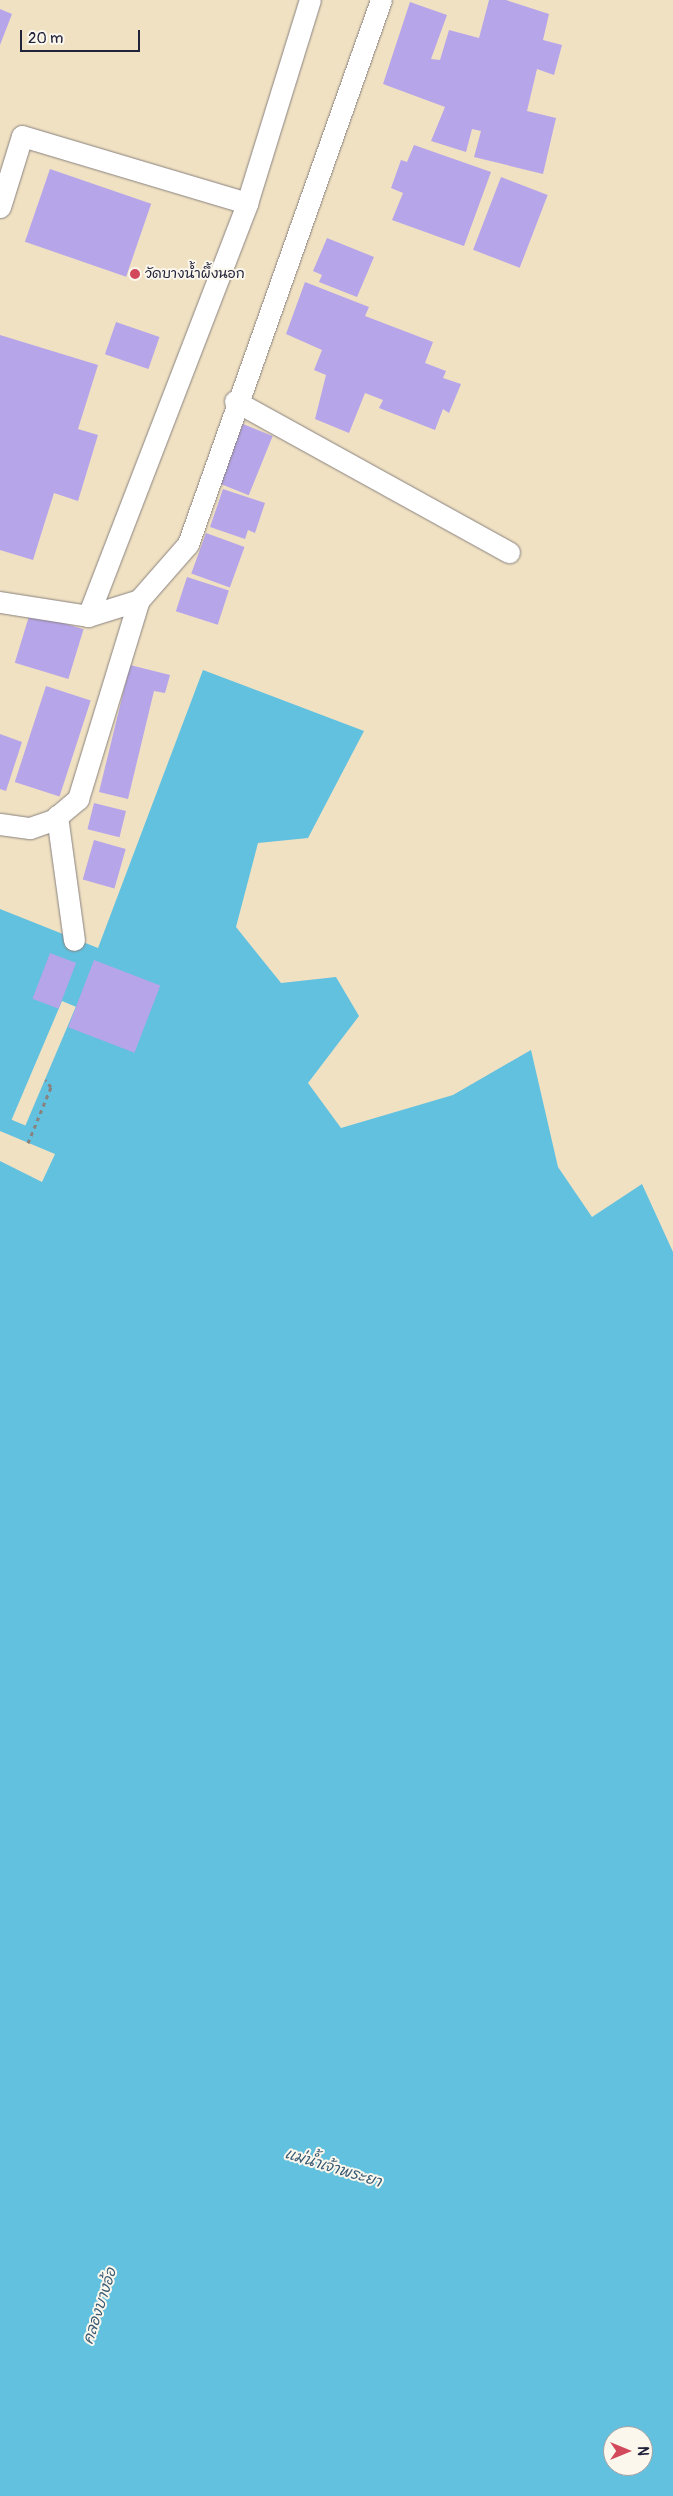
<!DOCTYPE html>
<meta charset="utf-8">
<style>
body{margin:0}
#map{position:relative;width:673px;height:2496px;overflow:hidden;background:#f0e1c3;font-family:Pangolin,"Playpen Sans Thai",sans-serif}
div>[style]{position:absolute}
.water>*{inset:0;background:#61c1df}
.pier>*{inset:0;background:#f0e1c3;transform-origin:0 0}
.building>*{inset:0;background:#b6a5e9;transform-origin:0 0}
.path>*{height:3px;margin-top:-1.5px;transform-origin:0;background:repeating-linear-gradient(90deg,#89827f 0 4px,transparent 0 8px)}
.roads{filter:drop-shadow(0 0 1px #89827f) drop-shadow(0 0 1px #89827f)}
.service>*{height:21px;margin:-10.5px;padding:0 10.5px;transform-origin:10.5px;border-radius:10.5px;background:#fff}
.dots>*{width:14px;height:14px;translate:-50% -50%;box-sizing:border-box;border:2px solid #fbf7ec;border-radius:50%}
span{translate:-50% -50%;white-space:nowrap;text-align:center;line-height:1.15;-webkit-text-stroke:4px #fbf7ec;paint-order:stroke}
.poi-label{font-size:14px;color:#22223b}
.left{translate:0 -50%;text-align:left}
.water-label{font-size:15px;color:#385a74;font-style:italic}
.north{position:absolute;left:603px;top:2426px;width:50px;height:50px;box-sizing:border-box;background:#fbf7ec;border:1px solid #a4a2a5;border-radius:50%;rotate:90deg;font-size:14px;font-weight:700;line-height:20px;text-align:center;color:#22223b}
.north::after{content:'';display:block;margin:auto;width:18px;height:22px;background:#d1495b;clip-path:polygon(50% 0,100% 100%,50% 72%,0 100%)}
.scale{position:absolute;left:20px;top:30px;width:120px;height:22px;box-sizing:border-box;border:2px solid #22223b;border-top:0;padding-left:6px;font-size:15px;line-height:18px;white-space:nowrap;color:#22223b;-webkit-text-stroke:4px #fbf7ec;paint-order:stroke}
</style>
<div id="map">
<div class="water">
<div style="clip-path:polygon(evenodd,203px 670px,364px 731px,308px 838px,258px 843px,236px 927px,281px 983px,336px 977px,359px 1016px,308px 1083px,341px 1128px,453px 1095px,531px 1050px,558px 1167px,592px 1217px,642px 1184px,673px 1252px,673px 2496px,0 2496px,0 909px,98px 948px,203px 670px,613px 2436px,643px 2436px,643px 2466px,613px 2466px,613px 2436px)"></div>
</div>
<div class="pier">
<div style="left:62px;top:1001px;width:15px;height:129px;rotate:23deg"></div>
<div style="clip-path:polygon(0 1131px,55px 1154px,42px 1182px,0 1161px)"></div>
</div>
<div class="building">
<div style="clip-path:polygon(489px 0,506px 0,549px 14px,543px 40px,562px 45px,554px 75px,537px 69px,527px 111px,556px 118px,543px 174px,474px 157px,481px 131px,472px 129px,466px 152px,431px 141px,445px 107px,383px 84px,410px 2px,447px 15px,431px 59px,440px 60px,449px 30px,479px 38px)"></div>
<div style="clip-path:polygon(0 9px,12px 14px,0 45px)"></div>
<div style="clip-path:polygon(414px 145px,491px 172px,464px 246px,392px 220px,403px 193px,391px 188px,401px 160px,407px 162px)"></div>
<div style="left:50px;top:169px;width:107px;height:77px;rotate:19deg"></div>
<div style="left:501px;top:177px;width:50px;height:78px;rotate:21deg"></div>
<div style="clip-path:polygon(327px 238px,374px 257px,357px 297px,319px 282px,322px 275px,313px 271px)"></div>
<div style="clip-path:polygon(305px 282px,369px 307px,365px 316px,433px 342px,425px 363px,446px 371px,443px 378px,461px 384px,449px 413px,443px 409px,435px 430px,379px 408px,383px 400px,365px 393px,349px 433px,315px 419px,326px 375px,314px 370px,322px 350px,286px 334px)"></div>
<div style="left:116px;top:322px;width:46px;height:34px;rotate:19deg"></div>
<div style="clip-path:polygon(0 335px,98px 365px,78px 429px,98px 435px,78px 501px,54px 493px,33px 560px,0 550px)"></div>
<div style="left:243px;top:424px;width:32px;height:64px;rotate:22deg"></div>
<div style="clip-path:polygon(223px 489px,265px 503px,255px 533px,248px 530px,245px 539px,210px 527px)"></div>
<div style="left:206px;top:533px;width:41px;height:43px;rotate:20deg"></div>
<div style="left:187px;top:577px;width:44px;height:36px;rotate:18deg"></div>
<div style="left:30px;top:613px;width:56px;height:52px;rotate:17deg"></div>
<div style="clip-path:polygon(130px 665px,170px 675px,165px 693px,154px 691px,128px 799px,99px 792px)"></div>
<div style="left:46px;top:686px;width:47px;height:101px;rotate:18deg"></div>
<div style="clip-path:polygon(0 734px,22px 742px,6px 791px,0 789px)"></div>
<div style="left:94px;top:803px;width:33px;height:27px;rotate:14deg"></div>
<div style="left:94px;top:840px;width:33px;height:41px;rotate:16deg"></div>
<div style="left:50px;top:953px;width:28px;height:49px;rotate:21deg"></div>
<div style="left:94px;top:960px;width:71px;height:72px;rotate:21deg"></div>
</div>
<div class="path">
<div style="left:28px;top:1143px;width:61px;rotate:-67.7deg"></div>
<div style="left:51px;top:1087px;width:9px;rotate:-126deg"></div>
</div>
<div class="roads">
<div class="service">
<div style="left:0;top:207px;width:74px;rotate:-72.8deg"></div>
<div style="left:22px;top:136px;width:235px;rotate:16.6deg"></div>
<div style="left:235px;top:401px;width:313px;rotate:28.9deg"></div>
<div style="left:0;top:602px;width:89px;rotate:9deg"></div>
<div style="left:88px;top:616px;width:53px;rotate:-17.4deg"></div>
<div style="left:88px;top:616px;width:443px;rotate:-68.9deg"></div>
<div style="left:247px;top:203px;width:213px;rotate:-72.8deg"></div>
<div style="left:57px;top:816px;width:125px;rotate:82.2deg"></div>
<div style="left:0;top:824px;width:30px;rotate:8deg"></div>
<div style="left:30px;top:828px;width:24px;rotate:-19deg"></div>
<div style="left:53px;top:820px;width:33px;rotate:-40deg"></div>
<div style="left:78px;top:799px;width:208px;rotate:-73deg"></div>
<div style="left:139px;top:600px;width:74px;rotate:-48.8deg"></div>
<div style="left:188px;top:544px;width:577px;rotate:-70.47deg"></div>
</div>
</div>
<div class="dots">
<div style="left:135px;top:274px;background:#d1495b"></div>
</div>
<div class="poi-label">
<span class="left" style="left:145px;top:274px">วัดบางน้ำผึ้งนอก</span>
</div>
<div class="water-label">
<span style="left:333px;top:2168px;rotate:17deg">แม่น้ำเจ้าพระยา</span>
<span style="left:100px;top:2306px;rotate:-72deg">คลองบางอ้อ</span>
</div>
<div class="north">N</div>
<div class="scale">20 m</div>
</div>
